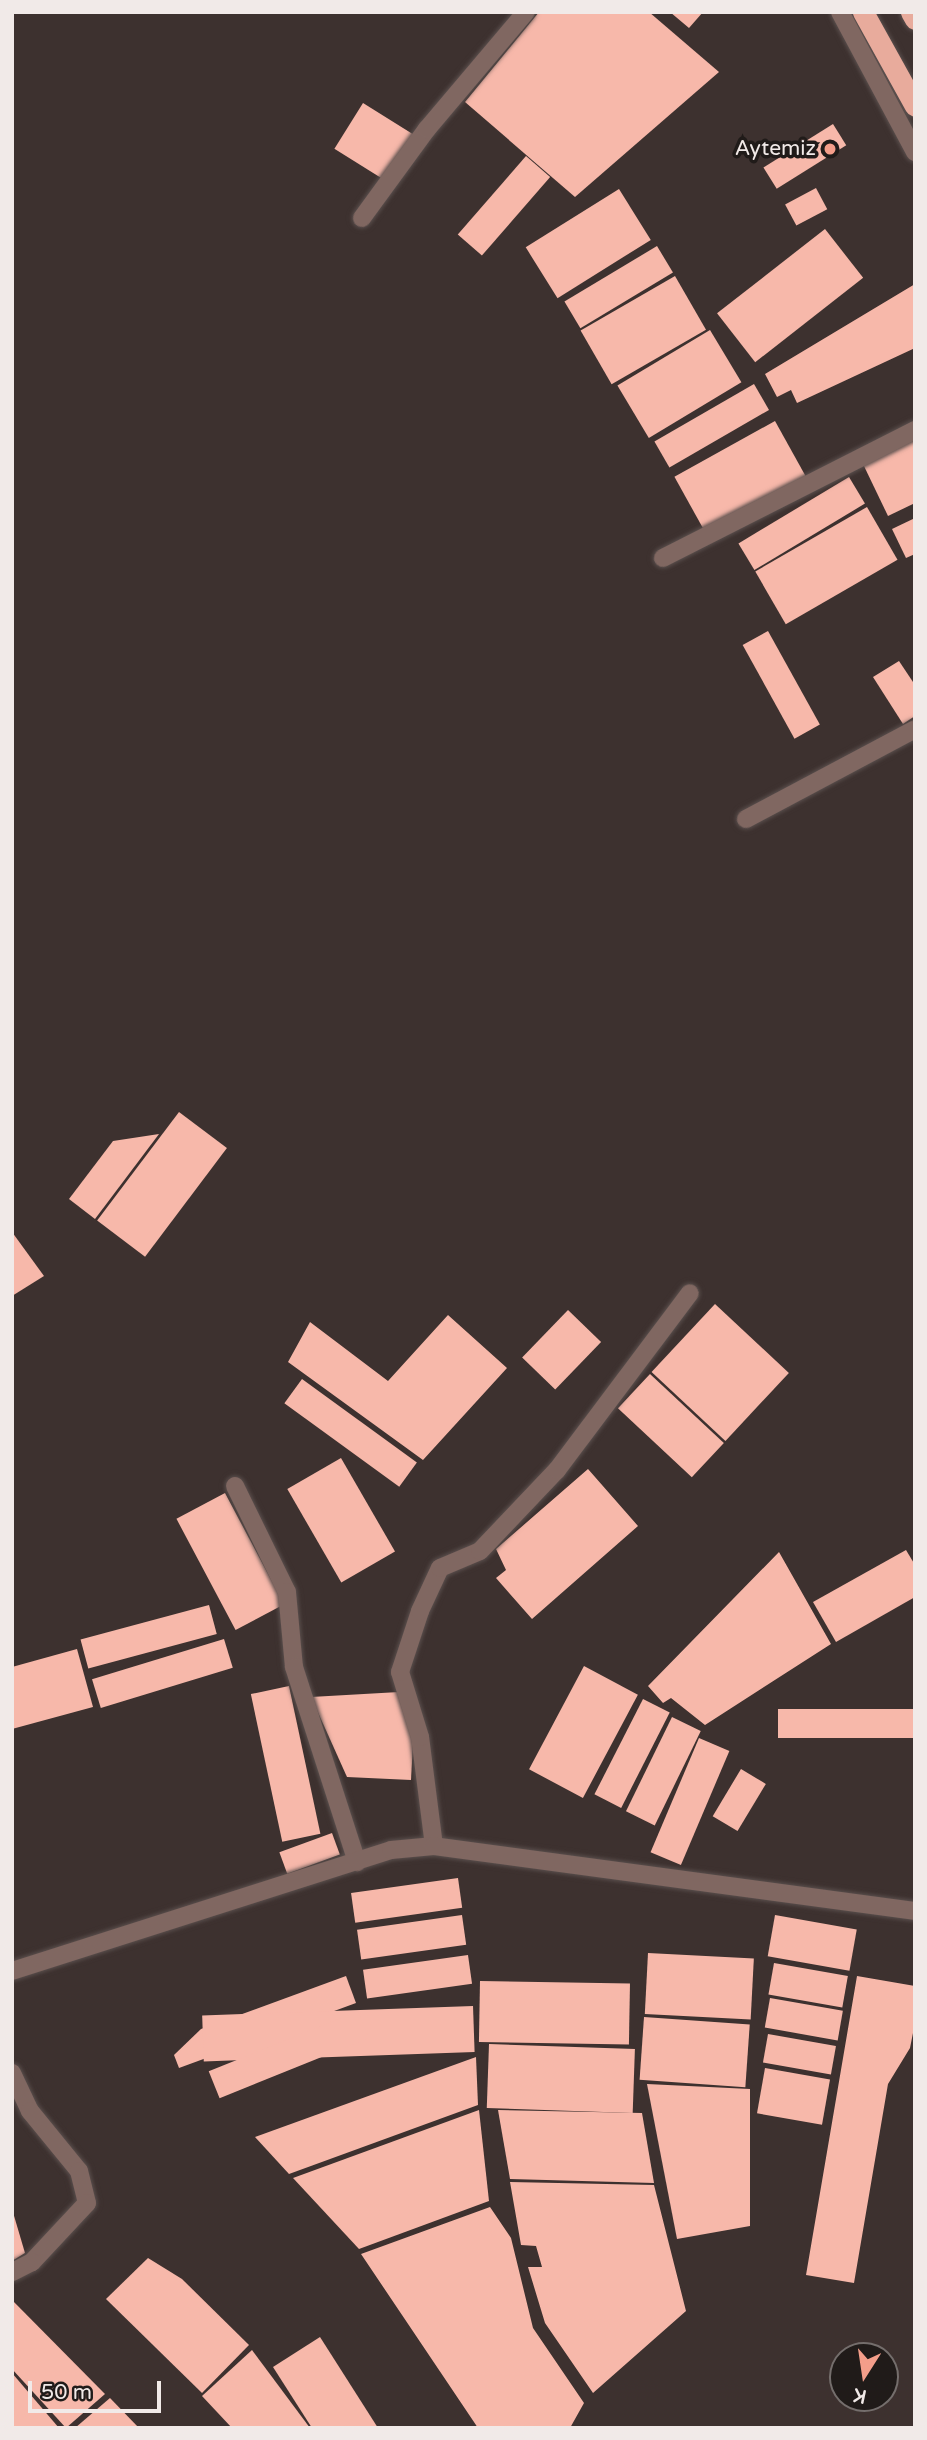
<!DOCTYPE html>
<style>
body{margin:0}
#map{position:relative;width:927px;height:2440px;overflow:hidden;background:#3d312f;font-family:"Varela Round",sans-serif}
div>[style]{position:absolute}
.building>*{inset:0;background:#f7b8aa;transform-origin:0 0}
.roads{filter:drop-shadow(0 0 2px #5a4f4d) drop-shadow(0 0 2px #5a4f4d)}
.minor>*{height:18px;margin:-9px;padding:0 9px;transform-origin:9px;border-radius:9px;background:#806761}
.highway>*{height:21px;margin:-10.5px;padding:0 10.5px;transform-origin:10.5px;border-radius:10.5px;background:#e8ab9c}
.dots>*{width:19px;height:19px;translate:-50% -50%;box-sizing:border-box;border:4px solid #201b19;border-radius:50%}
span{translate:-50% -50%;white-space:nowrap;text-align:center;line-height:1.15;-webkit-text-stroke:7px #201b19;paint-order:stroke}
.poi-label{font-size:21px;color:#f1eae8}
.right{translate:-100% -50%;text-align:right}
.frame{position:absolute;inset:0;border:14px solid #f1eae8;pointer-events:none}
.north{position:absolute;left:829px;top:2342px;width:70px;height:70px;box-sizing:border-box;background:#201b19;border:2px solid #746e6c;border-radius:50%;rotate:192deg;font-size:19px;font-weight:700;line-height:28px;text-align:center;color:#f1eae8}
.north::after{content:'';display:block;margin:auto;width:24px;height:32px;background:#f49e8a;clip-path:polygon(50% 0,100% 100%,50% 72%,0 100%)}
.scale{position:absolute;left:28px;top:2381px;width:133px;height:32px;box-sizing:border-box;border:4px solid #f1eae8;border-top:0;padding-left:9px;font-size:21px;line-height:24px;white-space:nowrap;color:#f1eae8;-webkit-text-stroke:5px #201b19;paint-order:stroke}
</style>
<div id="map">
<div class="building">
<div style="clip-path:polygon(539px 12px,649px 12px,719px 72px,575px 197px,465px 102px)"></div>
<div style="clip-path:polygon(670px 12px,703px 12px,689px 28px)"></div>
<div style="left:363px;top:103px;width:59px;height:54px;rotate:32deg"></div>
<div style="left:833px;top:124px;width:25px;height:82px;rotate:58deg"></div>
<div style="left:526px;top:156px;width:32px;height:104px;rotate:41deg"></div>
<div style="left:816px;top:188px;width:24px;height:35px;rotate:62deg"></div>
<div style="left:619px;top:189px;width:60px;height:110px;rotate:58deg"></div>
<div style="left:825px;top:229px;width:62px;height:137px;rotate:52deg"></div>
<div style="left:657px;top:246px;width:31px;height:108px;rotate:59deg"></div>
<div style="left:675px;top:276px;width:62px;height:109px;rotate:60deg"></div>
<div style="clip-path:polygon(915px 284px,915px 348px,797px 403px,791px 390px,777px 397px,765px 374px)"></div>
<div style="left:710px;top:330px;width:61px;height:108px;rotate:59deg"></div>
<div style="left:754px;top:384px;width:30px;height:115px;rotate:60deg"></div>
<div style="left:775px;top:421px;width:63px;height:115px;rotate:61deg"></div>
<div style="clip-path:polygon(915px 440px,915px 503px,888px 516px,863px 464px)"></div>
<div style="left:849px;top:477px;width:31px;height:129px;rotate:59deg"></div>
<div style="left:867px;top:507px;width:61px;height:129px;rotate:60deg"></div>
<div style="clip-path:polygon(915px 518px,915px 554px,906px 558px,892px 529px)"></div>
<div style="left:768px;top:631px;width:107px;height:29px;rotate:61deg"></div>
<div style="clip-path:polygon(899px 661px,915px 685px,915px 716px,903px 724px,873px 677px)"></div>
<div style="left:179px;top:1112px;width:60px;height:136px;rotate:37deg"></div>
<div style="clip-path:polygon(159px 1134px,95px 1219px,69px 1199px,113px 1141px)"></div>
<div style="clip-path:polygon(12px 1232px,44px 1276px,12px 1296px)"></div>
<div style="left:715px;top:1304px;width:101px;height:93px;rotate:43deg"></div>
<div style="left:568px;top:1310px;width:46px;height:66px;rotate:44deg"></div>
<div style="clip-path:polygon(448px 1315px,507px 1368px,423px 1460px,288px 1362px,310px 1322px,388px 1381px)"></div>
<div style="left:650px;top:1374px;width:101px;height:47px;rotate:43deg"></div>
<div style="left:302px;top:1379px;width:142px;height:30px;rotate:36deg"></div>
<div style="left:341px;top:1458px;width:108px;height:62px;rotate:60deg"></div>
<div style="clip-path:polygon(588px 1469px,638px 1526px,532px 1619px,496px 1578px,506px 1570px,496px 1549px)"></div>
<div style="left:225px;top:1493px;width:126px;height:55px;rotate:62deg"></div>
<div style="clip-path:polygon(906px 1550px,915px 1565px,915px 1597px,836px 1642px,813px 1602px)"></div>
<div style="clip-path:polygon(779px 1552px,831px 1644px,705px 1725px,671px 1698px,663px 1703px,648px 1686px)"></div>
<div style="left:209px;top:1605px;width:30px;height:133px;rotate:75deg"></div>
<div style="left:224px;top:1639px;width:30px;height:138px;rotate:73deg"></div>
<div style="clip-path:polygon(77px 1649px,93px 1707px,12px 1729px,12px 1667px)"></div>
<div style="left:584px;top:1666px;width:61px;height:117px;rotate:28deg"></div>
<div style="left:289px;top:1686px;width:151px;height:39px;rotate:78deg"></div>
<div style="clip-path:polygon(399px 1692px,414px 1724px,411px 1780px,347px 1777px,311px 1697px)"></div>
<div style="left:643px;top:1699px;width:30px;height:107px;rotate:27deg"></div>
<div style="left:915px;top:1709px;width:29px;height:137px;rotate:90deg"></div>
<div style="left:672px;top:1717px;width:32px;height:105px;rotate:26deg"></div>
<div style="left:699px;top:1738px;width:33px;height:124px;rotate:23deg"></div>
<div style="left:741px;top:1769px;width:29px;height:55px;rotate:31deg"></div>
<div style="left:332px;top:1833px;width:23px;height:56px;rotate:70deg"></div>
<div style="left:458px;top:1878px;width:30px;height:108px;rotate:82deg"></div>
<div style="left:462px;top:1915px;width:30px;height:106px;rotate:82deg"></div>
<div style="left:775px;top:1915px;width:83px;height:42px;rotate:10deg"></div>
<div style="left:648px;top:1953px;width:106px;height:61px;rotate:3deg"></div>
<div style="left:468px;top:1955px;width:29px;height:106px;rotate:82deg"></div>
<div style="left:774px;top:1963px;width:75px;height:32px;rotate:10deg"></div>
<div style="clip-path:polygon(346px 1976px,356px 2003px,179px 2068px,174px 2055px,201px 2029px)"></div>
<div style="clip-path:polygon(857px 1976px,915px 1986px,915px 2023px,910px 2048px,888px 2084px,854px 2283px,806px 2275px)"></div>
<div style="left:480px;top:1981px;width:150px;height:61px;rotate:1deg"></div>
<div style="left:770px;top:1998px;width:74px;height:30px;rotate:10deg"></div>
<div style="left:473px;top:2006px;width:46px;height:271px;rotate:88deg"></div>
<div style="left:358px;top:2011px;width:29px;height:161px;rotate:68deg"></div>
<div style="left:644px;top:2017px;width:106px;height:63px;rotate:4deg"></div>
<div style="left:768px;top:2034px;width:69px;height:29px;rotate:10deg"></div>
<div style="left:489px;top:2044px;width:146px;height:64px;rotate:2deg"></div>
<div style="clip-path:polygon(476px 2057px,478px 2105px,289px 2174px,255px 2137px)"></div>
<div style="left:765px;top:2068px;width:66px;height:46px;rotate:10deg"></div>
<div style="clip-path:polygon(647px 2084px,750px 2089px,750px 2226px,677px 2239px)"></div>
<div style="clip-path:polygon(479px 2110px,489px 2201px,359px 2249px,293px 2178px)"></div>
<div style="clip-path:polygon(498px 2110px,642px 2113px,654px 2183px,510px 2179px)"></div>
<div style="clip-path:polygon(510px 2182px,654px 2185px,686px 2311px,593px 2393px,545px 2323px,528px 2267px,542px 2267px,536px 2246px,521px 2245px)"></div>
<div style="clip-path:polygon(490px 2207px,511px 2238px,533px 2328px,584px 2403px,570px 2428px,478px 2428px,361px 2254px)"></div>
<div style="clip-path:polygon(12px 2209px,25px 2253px,12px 2261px)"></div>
<div style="clip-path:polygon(148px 2258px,182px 2279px,249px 2345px,202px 2393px,106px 2299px)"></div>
<div style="clip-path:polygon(12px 2300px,105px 2394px,66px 2428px,12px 2369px)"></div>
<div style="clip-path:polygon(320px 2337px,378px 2428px,312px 2428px,273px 2367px)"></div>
<div style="clip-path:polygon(252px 2350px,310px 2428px,232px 2428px,202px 2396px)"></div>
<div style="clip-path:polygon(12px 2373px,59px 2428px,12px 2428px)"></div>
<div style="clip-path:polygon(110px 2398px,139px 2428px,75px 2428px)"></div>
</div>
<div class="roads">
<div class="minor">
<div style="left:840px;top:12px;width:159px;rotate:61.8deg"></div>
<div style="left:362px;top:218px;width:110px;rotate:-53.9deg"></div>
<div style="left:427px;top:129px;width:153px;rotate:-49.8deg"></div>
<div style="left:663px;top:558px;width:283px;rotate:-26.9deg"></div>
<div style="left:746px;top:819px;width:191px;rotate:-28deg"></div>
<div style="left:235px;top:1486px;width:118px;rotate:63.9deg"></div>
<div style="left:287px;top:1592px;width:75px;rotate:84.7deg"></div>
<div style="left:294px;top:1667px;width:205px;rotate:72.1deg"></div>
<div style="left:434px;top:1846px;width:110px;rotate:-97.3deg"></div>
<div style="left:420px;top:1737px;width:68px;rotate:-107.1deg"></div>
<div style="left:400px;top:1672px;width:64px;rotate:-71.8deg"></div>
<div style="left:420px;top:1611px;width:47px;rotate:-65.1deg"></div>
<div style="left:440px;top:1568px;width:43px;rotate:-23deg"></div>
<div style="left:480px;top:1551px;width:112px;rotate:-46.5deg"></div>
<div style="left:557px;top:1470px;width:221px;rotate:-53.1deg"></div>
<div style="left:12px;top:1971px;width:398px;rotate:-17.7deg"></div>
<div style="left:391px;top:1850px;width:43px;rotate:-5.3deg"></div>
<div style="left:434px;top:1846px;width:485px;rotate:7.7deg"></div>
<div style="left:12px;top:2073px;width:42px;rotate:64.7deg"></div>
<div style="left:30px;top:2111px;width:77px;rotate:50.8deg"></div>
<div style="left:79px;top:2171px;width:33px;rotate:76deg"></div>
<div style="left:87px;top:2203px;width:81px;rotate:133deg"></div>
<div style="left:32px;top:2262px;width:22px;rotate:153deg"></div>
</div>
<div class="highway">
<div style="left:863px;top:12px;width:107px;rotate:61deg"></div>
<div style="left:911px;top:12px;width:8px;rotate:60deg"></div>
</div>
</div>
<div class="dots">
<div style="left:830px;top:149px;background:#f49e8a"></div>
</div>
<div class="poi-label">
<span class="right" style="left:816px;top:149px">Aytemiz</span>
</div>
<div class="frame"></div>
<div class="north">K</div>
<div class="scale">50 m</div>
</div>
